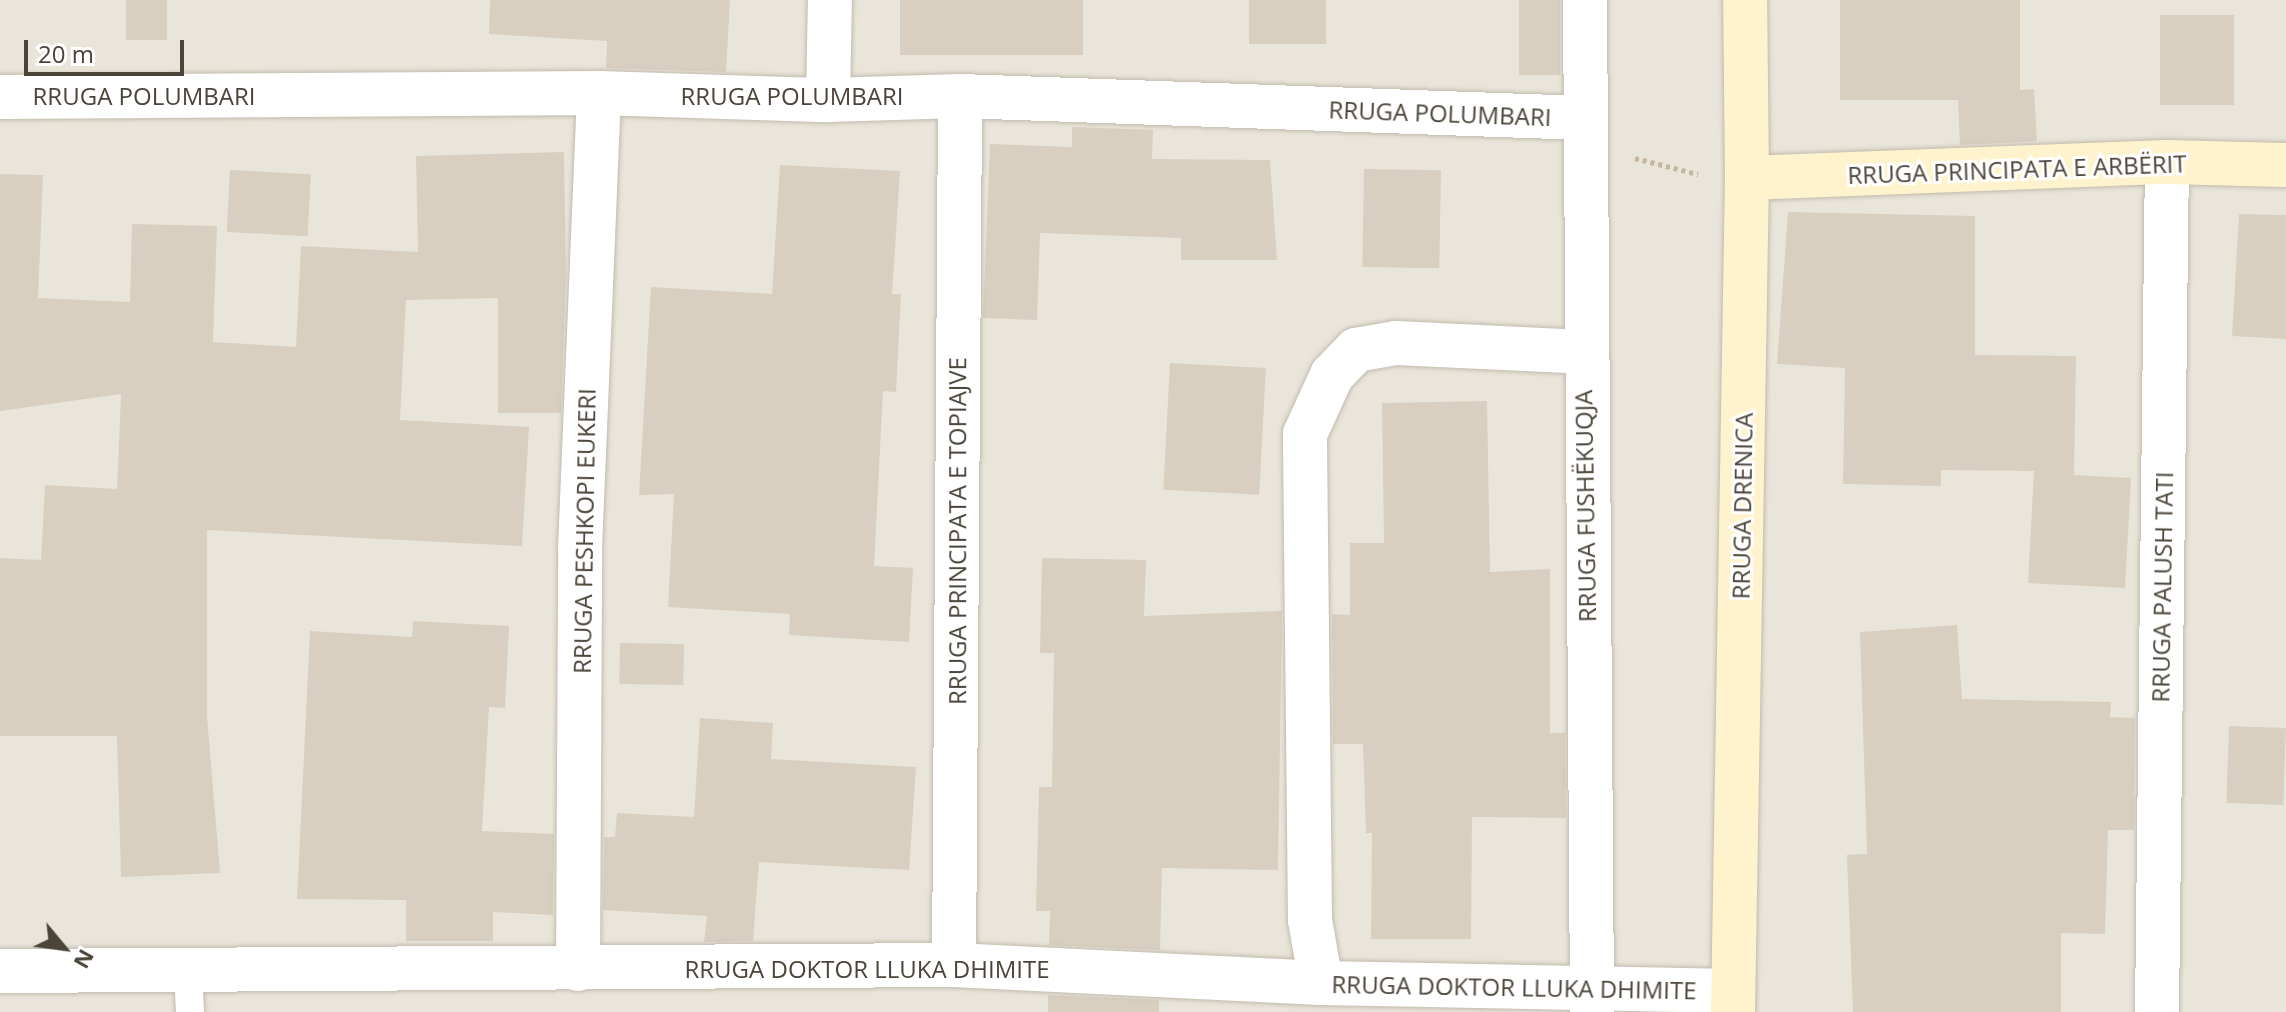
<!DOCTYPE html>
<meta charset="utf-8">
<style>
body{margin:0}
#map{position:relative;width:2286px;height:1012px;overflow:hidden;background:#f6f3ec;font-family:"Open Sans",sans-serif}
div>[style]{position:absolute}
.residential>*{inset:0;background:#eae5da;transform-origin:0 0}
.building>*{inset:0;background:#d8cfc1;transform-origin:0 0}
.path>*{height:5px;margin-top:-2.5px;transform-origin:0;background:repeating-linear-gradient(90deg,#c4b79f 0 4px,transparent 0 8px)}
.roads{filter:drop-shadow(0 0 2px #c2bbae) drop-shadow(0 0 2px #c2bbae)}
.lane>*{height:28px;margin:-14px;padding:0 14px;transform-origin:14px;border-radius:14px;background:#fff}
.street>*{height:44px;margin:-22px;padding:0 22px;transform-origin:22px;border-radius:22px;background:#fff}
.secondary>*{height:44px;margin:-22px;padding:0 22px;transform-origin:22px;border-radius:22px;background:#fff3cd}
span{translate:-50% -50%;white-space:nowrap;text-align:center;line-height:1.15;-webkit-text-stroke:6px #fff;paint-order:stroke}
.street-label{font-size:24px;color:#4b4439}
.north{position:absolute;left:24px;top:908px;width:80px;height:80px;-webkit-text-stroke:6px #fff;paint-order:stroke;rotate:119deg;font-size:22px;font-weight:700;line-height:32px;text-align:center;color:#4b4439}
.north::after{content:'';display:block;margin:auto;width:28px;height:36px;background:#4b4439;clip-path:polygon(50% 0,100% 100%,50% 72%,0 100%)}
.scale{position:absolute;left:24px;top:40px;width:160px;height:36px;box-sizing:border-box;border:4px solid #4b4439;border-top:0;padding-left:10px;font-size:24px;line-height:28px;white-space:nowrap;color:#4b4439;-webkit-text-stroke:6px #fff;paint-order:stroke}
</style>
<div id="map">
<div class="residential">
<div style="left:0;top:0;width:2286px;height:1012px"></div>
</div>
<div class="building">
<div style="left:126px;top:0;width:41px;height:40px"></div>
<div style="clip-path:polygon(490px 0,730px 0,726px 72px,606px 68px,607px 41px,489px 34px)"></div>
<div style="left:900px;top:0;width:183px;height:55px"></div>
<div style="left:1249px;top:0;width:77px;height:44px"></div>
<div style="left:1519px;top:0;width:41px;height:75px"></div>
<div style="clip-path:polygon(1840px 0,2020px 0,2020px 90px,2034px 89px,2037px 141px,1960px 145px,1958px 100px,1840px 100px)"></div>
<div style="left:2160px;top:15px;width:74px;height:90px"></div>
<div style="clip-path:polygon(1072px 127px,1153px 130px,1152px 159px,1270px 160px,1277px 260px,1181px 260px,1181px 238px,1040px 233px,1037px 320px,983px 318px,990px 144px,1072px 147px)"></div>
<div style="clip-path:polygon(564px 152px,566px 273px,561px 413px,498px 413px,498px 298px,406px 300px,400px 420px,529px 427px,522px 546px,207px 530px,207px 717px,220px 873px,121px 877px,117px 736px,0 736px,0 558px,41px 560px,45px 485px,117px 489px,121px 394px,0 411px,0 174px,43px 175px,38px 298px,130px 302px,132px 224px,217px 226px,213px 342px,296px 347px,301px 246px,418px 252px,416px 156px)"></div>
<div style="clip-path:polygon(780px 165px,900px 171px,892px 294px,901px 294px,896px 392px,883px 391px,874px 566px,913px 568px,909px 642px,789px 635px,790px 614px,668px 607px,674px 494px,639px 495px,651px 287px,772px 294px)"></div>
<div style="left:1364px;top:169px;width:77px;height:98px;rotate:1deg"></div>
<div style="left:230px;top:170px;width:81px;height:62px;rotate:3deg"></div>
<div style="clip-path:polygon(1788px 212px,1975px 216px,1975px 355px,2076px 356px,2074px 475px,2131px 478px,2125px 588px,2028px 583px,2034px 471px,1941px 470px,1941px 486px,1843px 484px,1845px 368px,1777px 364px)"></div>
<div style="clip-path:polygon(2239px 214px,2286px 215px,2286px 339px,2232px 336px)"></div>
<div style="left:1170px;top:363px;width:96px;height:127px;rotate:3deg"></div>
<div style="clip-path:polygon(1487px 401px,1490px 572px,1550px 569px,1550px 733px,1565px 733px,1566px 818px,1472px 817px,1471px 939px,1371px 939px,1372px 833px,1366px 833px,1363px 744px,1333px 744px,1332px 614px,1350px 615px,1350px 543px,1384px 543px,1382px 403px)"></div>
<div style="clip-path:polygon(1042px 558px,1146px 560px,1144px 616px,1282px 611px,1278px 870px,1162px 868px,1160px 950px,1049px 945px,1050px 911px,1036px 911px,1039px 787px,1052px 787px,1054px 653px,1040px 653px)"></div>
<div style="clip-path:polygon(413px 621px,509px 626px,505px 708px,489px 707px,482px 831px,554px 834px,553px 915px,493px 912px,493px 941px,406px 941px,406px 900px,297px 899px,310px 631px,412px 637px)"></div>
<div style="clip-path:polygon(1957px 625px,1962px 699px,2111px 702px,2110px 717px,2135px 718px,2134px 830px,2108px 830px,2105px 934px,2061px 933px,2061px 1012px,1853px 1012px,1847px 855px,1867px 854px,1860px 632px)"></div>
<div style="left:620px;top:643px;width:64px;height:41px;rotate:1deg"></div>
<div style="clip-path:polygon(700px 718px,773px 723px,771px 759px,916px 767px,909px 870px,759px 862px,753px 941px,704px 942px,707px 916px,603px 910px,604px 837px,615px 837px,617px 813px,694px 817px)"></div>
<div style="left:2229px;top:726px;width:57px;height:77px;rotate:2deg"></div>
<div style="clip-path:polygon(1048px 995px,1159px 1000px,1159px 1012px,1048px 1012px)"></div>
</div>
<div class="path">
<div style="left:1635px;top:158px;width:65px;rotate:14.3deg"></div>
</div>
<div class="roads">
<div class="lane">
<div style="left:188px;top:970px;width:42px;rotate:87.3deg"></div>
</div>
<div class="street">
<div style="left:1585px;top:0;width:1012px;rotate:89.6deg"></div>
<div style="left:0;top:97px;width:599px;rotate:-0.38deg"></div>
<div style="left:599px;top:93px;width:229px;rotate:1.8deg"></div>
<div style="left:828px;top:100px;width:132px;rotate:-1.7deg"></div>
<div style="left:960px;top:96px;width:623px;rotate:2.02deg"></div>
<div style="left:828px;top:100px;width:100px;rotate:-88.9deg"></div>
<div style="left:954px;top:965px;width:869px;rotate:-89.6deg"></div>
<div style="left:578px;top:969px;width:421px;rotate:-89.7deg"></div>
<div style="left:580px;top:548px;width:455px;rotate:-87.6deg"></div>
<div style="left:0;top:971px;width:954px;rotate:-0.36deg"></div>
<div style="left:954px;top:965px;width:367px;rotate:2.8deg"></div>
<div style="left:1321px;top:983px;width:412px;rotate:1.1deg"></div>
<div style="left:1321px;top:983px;width:64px;rotate:-99.9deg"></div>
<div style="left:1310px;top:920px;width:486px;rotate:-90.6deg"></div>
<div style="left:1305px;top:434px;width:65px;rotate:-65.4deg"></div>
<div style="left:1332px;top:375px;width:35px;rotate:-46deg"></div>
<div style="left:1356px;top:350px;width:41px;rotate:-9.9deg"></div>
<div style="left:1396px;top:343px;width:188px;rotate:2.7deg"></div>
<div style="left:2157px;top:1012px;width:850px;rotate:-89.33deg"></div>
</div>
<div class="secondary">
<div style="left:1747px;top:178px;width:420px;rotate:-2.2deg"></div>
<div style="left:2167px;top:162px;width:119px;rotate:1.4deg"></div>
<div style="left:1733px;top:1012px;width:834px;rotate:-89.04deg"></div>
<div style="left:1747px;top:178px;width:178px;rotate:-90.6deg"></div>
</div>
</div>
<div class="street-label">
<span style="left:144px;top:96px">RRUGA POLUMBARI</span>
<span style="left:792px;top:96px">RRUGA POLUMBARI</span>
<span style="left:1440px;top:113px;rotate:2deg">RRUGA POLUMBARI</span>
<span style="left:2017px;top:169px;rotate:-2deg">RRUGA PRINCIPATA E ARBËRIT</span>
<span style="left:1585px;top:506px;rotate:-91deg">RRUGA FUSHËKUQJA</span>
<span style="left:1742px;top:506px;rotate:-89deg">RRUGA DRENICA</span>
<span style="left:584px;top:531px;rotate:-89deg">RRUGA PESHKOPI EUKERI</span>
<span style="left:957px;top:531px;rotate:-90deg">RRUGA PRINCIPATA E TOPIAJVE</span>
<span style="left:2162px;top:587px;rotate:-89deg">RRUGA PALUSH TATI</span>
<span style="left:867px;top:969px">RRUGA DOKTOR LLUKA DHIMITE</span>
<span style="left:1514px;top:987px;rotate:1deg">RRUGA DOKTOR LLUKA DHIMITE</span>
</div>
<div class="north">N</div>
<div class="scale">20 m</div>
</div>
